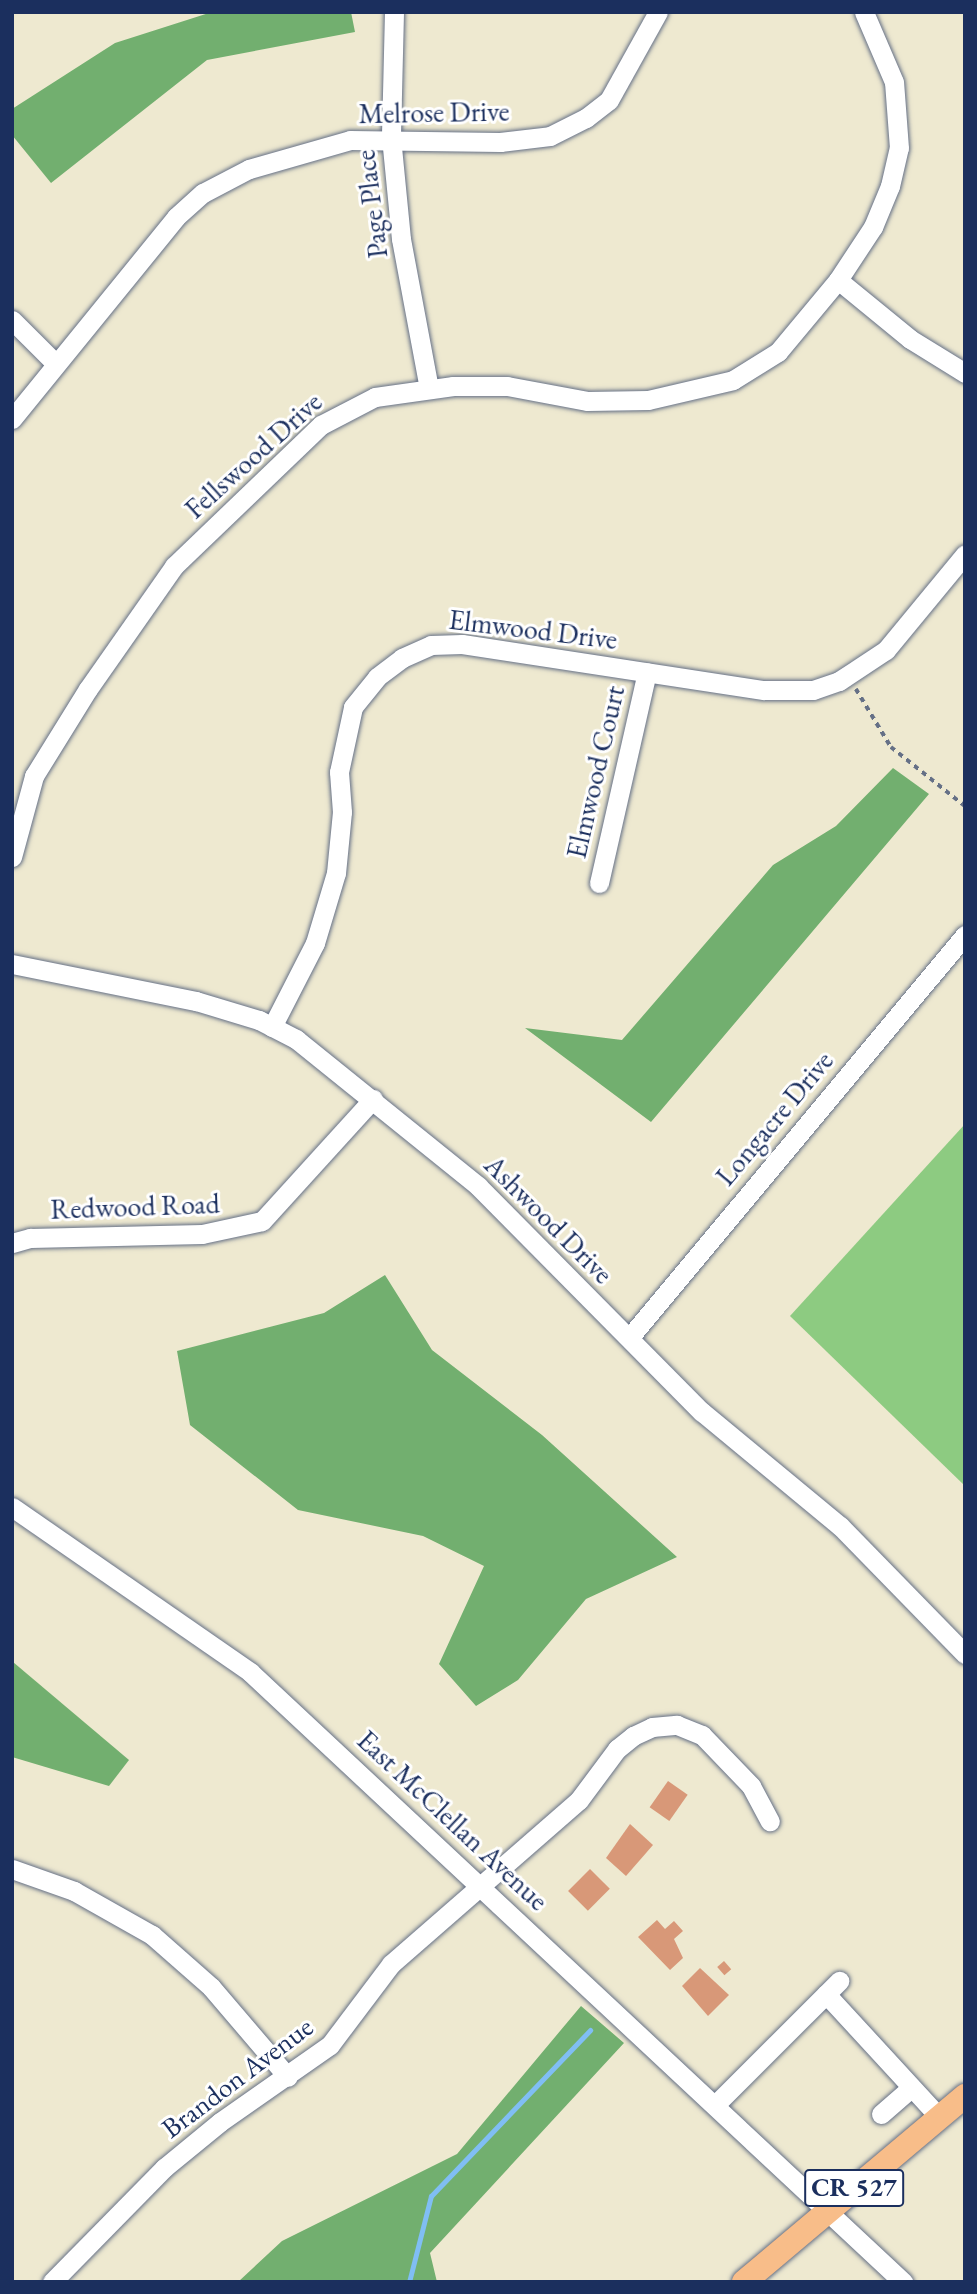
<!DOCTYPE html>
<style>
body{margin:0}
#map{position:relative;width:977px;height:2294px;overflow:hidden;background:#eee9d0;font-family:"EB Garamond",serif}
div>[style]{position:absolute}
.green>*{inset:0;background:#8dcb81}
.forest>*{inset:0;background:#72af6f}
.stream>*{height:5px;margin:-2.5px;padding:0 2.5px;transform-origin:2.5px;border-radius:2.5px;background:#80bef4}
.building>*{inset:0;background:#d89878;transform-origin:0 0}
.path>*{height:3.5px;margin-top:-1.75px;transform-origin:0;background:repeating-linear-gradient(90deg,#657086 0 5px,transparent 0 10px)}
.roads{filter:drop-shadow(0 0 2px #657086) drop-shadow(0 0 2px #657086)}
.minor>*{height:19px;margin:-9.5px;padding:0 9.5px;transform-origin:9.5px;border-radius:9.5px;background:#fff}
.major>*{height:24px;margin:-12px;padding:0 12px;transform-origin:12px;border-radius:12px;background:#f8bd89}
span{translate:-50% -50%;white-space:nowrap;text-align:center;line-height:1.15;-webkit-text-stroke:6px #fff;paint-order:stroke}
.shield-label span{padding:2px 5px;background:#fff;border:2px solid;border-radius:5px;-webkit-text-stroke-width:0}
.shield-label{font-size:26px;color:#1b2f5e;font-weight:700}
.street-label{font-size:28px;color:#1b2f5e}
.frame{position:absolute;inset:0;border:14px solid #1b2f5e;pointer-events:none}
</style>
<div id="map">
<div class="green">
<div style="clip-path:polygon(965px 1124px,965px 1486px,790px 1316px)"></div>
</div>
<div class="forest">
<div style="clip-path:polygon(212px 12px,351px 12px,355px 32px,207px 60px,51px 183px,12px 135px,12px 109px,115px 43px)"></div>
<div style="clip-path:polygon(893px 768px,929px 794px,651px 1122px,525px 1028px,622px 1040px,773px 865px,836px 826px)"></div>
<div style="clip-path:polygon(385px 1275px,432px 1350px,542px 1435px,677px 1557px,586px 1599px,518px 1680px,476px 1706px,439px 1664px,484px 1566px,423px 1536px,298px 1510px,190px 1425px,177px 1351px,324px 1313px)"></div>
<div style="clip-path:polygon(13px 1662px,129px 1760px,109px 1786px,12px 1757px)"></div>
<div style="clip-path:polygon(581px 2006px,624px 2043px,430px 2253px,437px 2282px,238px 2282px,282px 2241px,457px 2154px)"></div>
</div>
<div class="stream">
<div style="left:409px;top:2282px;width:89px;rotate:-75.7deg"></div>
<div style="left:431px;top:2196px;width:230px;rotate:-46.2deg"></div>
</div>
<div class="building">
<div style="left:668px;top:1781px;width:24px;height:32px;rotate:35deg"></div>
<div style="clip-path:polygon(630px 1824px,653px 1845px,626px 1876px,606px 1858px)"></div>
<div style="left:590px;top:1869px;width:28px;height:31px;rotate:45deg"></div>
<div style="clip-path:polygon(657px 1920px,665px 1929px,674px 1921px,683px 1931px,674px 1939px,683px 1958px,670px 1970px,638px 1937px)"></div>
<div style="left:724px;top:1961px;width:11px;height:9px;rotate:49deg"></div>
<div style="clip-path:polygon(700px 1968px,729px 1995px,708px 2016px,682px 1986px)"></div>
</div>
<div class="path">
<div style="left:856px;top:689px;width:68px;rotate:58.9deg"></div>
<div style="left:891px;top:747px;width:95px;rotate:38.6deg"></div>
</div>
<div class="roads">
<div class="minor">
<div style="left:394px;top:12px;width:125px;rotate:91.4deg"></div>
<div style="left:391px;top:137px;width:102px;rotate:84.4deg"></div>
<div style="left:401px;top:239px;width:152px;rotate:79.4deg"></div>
<div style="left:838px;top:280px;width:93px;rotate:39.3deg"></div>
<div style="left:910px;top:339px;width:65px;rotate:31.7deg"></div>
<div style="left:12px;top:320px;width:62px;rotate:45deg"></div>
<div style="left:12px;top:419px;width:260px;rotate:-50.9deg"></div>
<div style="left:176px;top:217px;width:36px;rotate:-42deg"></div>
<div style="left:203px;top:193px;width:52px;rotate:-27.6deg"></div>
<div style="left:249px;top:169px;width:105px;rotate:-16deg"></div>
<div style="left:350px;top:140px;width:150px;rotate:0.8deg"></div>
<div style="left:500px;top:142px;width:50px;rotate:-6.8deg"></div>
<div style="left:550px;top:136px;width:40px;rotate:-26.6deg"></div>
<div style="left:586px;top:118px;width:29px;rotate:-38deg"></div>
<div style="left:609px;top:100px;width:101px;rotate:-60.9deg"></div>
<div style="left:12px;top:857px;width:84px;rotate:-74.8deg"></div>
<div style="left:34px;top:776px;width:102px;rotate:-58.2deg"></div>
<div style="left:88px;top:689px;width:150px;rotate:-55deg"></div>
<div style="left:174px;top:566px;width:204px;rotate:-43.8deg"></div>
<div style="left:321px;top:425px;width:61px;rotate:-27.4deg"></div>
<div style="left:375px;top:397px;width:79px;rotate:-8deg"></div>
<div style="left:453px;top:386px;width:54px"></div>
<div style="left:507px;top:386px;width:81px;rotate:10.6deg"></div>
<div style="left:587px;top:401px;width:61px;rotate:-0.9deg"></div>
<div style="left:648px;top:400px;width:87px;rotate:-13.2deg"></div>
<div style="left:733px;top:380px;width:53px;rotate:-31.9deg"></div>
<div style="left:778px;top:352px;width:94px;rotate:-50.2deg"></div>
<div style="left:838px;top:280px;width:64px;rotate:-56.6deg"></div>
<div style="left:873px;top:227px;width:44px;rotate:-67.5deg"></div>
<div style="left:890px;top:186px;width:39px;rotate:-77deg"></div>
<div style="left:899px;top:148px;width:66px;rotate:-94.3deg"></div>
<div style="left:894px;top:82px;width:76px;rotate:-113.2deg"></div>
<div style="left:599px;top:883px;width:216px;rotate:-77.2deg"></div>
<div style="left:12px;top:964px;width:188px;rotate:11.4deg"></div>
<div style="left:196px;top:1001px;width:66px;rotate:16.8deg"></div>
<div style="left:259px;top:1020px;width:42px;rotate:27.2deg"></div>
<div style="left:296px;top:1039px;width:234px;rotate:38.9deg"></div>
<div style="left:478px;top:1186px;width:318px;rotate:45.3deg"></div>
<div style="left:702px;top:1412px;width:179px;rotate:39.6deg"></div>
<div style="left:840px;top:1526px;width:179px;rotate:45.7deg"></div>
<div style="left:272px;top:1027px;width:94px;rotate:-62.9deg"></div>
<div style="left:315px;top:943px;width:73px;rotate:-73.3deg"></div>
<div style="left:336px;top:873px;width:61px;rotate:-84.4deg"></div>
<div style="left:342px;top:812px;width:40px;rotate:-94.3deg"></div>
<div style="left:339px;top:772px;width:66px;rotate:-77.8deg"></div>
<div style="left:353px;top:707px;width:38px;rotate:-51deg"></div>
<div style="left:377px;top:677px;width:31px;rotate:-37deg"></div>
<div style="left:402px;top:658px;width:32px;rotate:-24deg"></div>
<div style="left:431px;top:645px;width:31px;rotate:-2deg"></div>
<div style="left:462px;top:644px;width:305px;rotate:8.7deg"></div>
<div style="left:764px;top:690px;width:49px"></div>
<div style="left:813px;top:690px;width:28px;rotate:-19deg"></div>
<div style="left:839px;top:681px;width:56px;rotate:-33.4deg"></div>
<div style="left:886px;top:650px;width:124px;rotate:-50.5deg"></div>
<div style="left:12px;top:1243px;width:19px;rotate:-16deg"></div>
<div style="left:30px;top:1238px;width:172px;rotate:-1.3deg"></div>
<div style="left:202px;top:1234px;width:61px;rotate:-12.2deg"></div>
<div style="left:262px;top:1221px;width:165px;rotate:-47.7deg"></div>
<div style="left:629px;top:1338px;width:525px;rotate:-50.18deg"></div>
<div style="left:12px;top:1507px;width:290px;rotate:34.7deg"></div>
<div style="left:250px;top:1672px;width:894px;rotate:43.05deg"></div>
<div style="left:12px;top:1869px;width:66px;rotate:19.5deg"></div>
<div style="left:74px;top:1891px;width:90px;rotate:29.4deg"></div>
<div style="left:152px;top:1935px;width:79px;rotate:41.4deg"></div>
<div style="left:211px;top:1987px;width:118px;rotate:49.5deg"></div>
<div style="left:826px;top:1994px;width:167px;rotate:47.4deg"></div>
<div style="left:717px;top:2103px;width:173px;rotate:-45deg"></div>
<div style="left:881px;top:2114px;width:40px;rotate:-41deg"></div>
<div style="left:52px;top:2282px;width:160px;rotate:-45.5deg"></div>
<div style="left:164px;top:2168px;width:72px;rotate:-39.4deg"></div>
<div style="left:220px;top:2122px;width:134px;rotate:-35deg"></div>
<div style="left:330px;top:2045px;width:101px;rotate:-53deg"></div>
<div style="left:391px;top:1964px;width:249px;rotate:-41.1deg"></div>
<div style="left:579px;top:1800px;width:64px;rotate:-53.3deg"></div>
<div style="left:617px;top:1749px;width:21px;rotate:-39deg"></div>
<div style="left:633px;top:1736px;width:21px;rotate:-25deg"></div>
<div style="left:652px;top:1727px;width:25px;rotate:-5deg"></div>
<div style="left:677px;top:1725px;width:27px;rotate:22deg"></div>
<div style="left:702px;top:1735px;width:71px;rotate:46.1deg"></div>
<div style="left:751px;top:1786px;width:40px;rotate:62deg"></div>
</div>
<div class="major">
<div style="left:744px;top:2282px;width:289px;rotate:-40.1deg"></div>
</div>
</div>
<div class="shield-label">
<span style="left:854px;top:2188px">CR 527</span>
</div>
<div class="street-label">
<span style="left:434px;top:112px;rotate:-1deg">Melrose Drive</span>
<span style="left:371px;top:204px;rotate:-97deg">Page Place</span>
<span style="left:253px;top:455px;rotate:-42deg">Fellswood Drive</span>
<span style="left:533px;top:629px;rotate:7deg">Elmwood Drive</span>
<span style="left:595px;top:772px;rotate:-77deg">Elmwood Court</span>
<span style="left:774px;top:1118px;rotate:-50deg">Longacre Drive</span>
<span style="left:135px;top:1206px;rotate:-2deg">Redwood Road</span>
<span style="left:549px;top:1219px;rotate:45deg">Ashwood Drive</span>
<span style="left:453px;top:1820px;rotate:43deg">East McClellan Avenue</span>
<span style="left:237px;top:2077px;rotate:-37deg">Brandon Avenue</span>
</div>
<div class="frame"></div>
</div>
